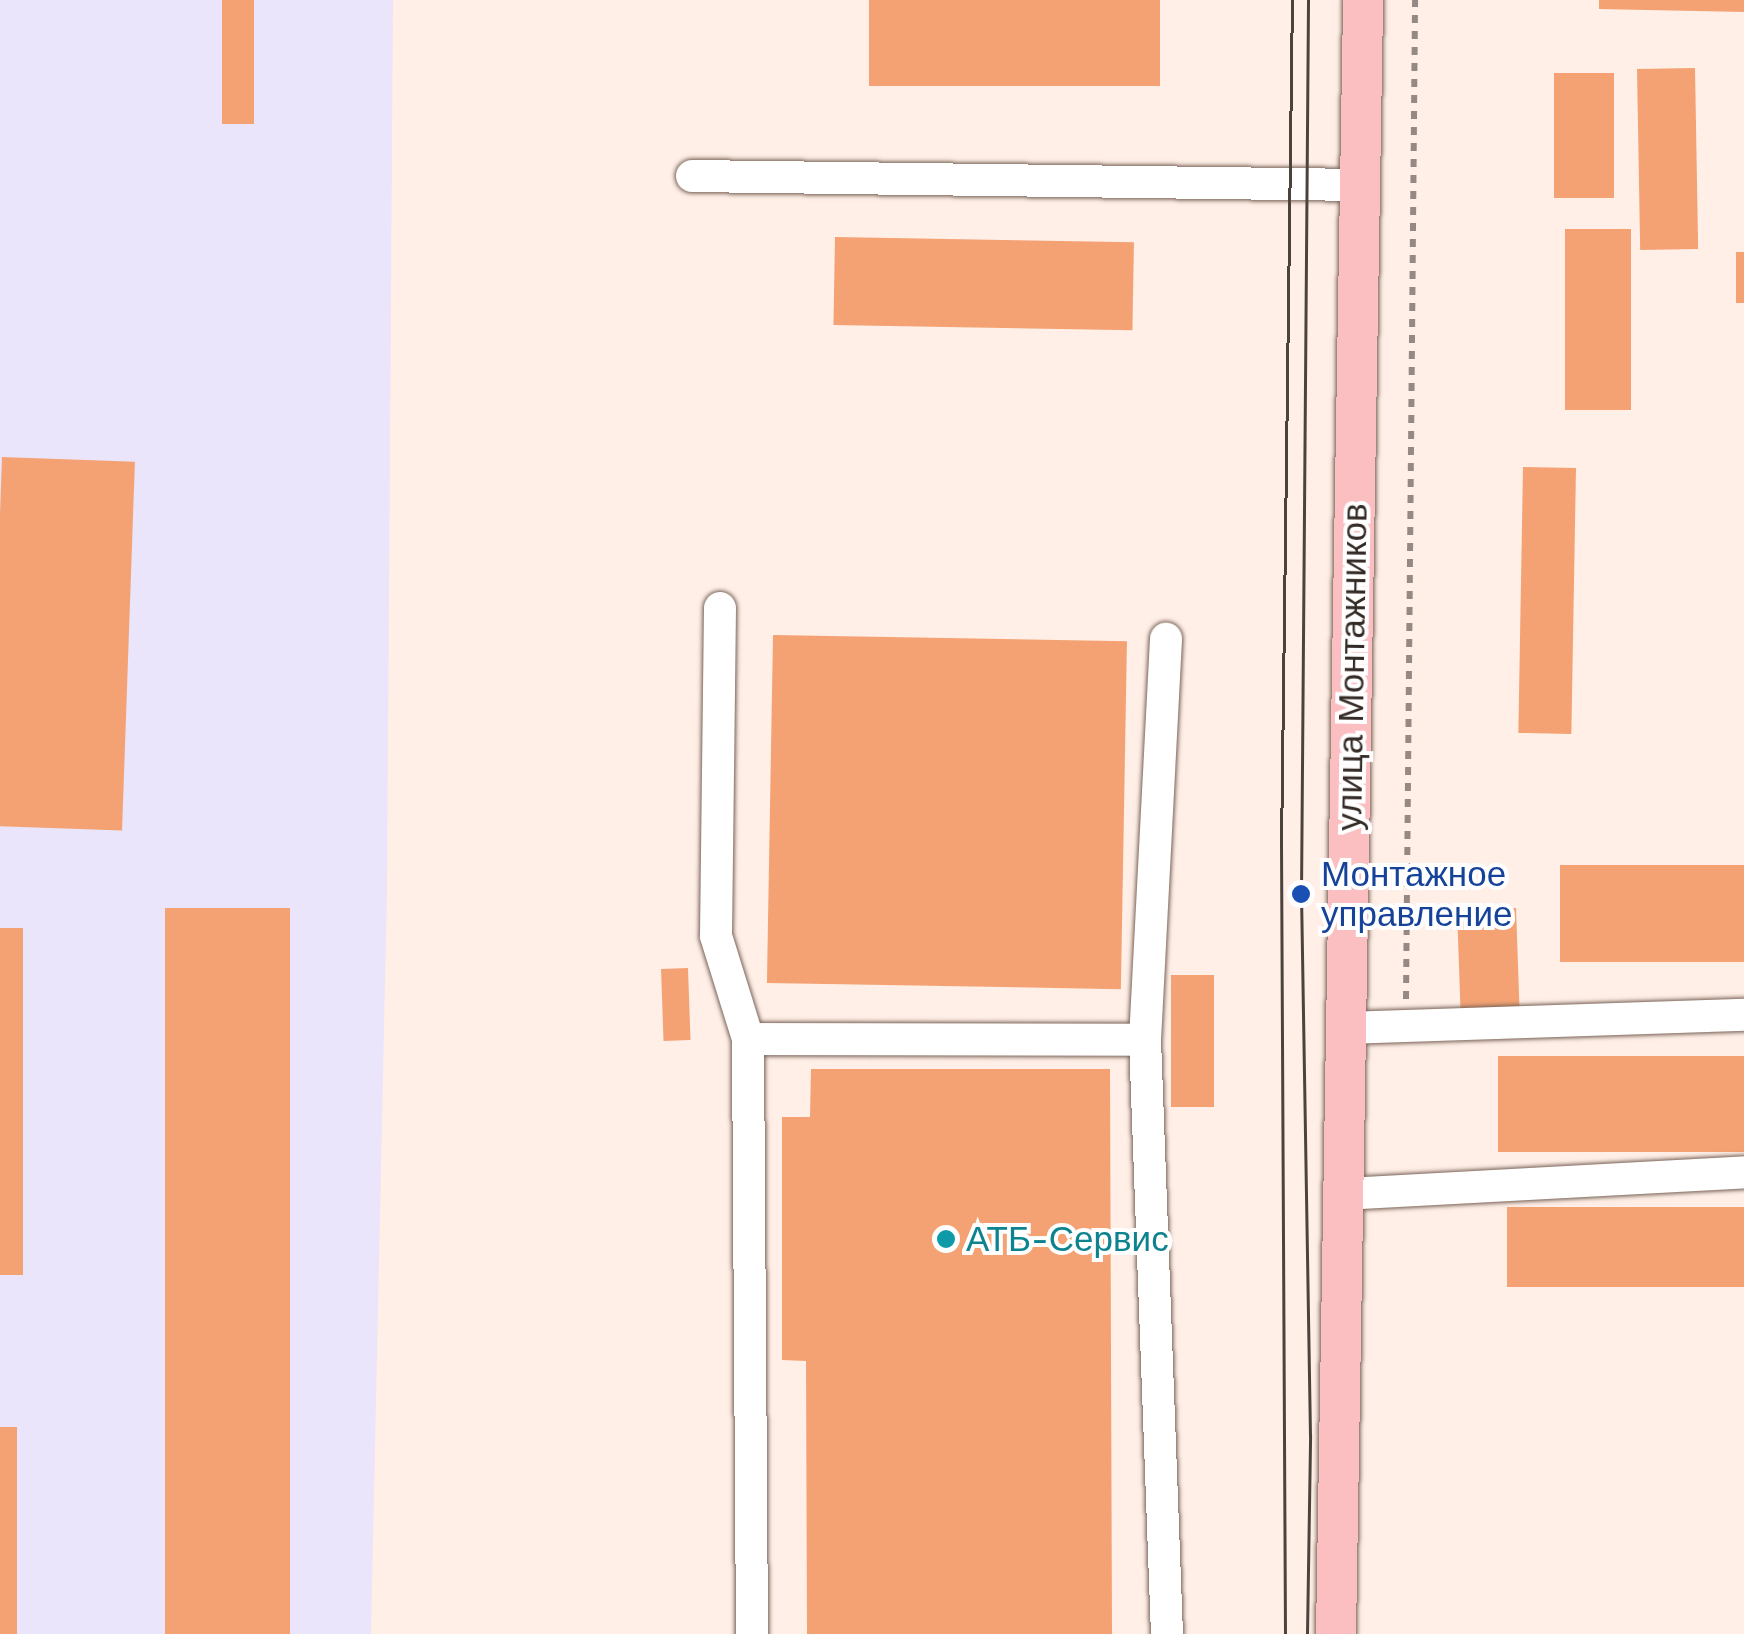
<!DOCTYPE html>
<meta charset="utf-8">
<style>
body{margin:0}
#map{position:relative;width:1744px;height:1634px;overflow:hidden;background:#ffefe7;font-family:"Work Sans",sans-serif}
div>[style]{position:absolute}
.industrial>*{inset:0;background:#eae5fb}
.building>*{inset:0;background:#f4a273;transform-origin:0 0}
.path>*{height:6px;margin-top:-3px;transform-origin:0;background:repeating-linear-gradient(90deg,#968983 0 8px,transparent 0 16px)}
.roads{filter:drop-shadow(0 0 2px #7a6458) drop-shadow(0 0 2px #7a6458)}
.minor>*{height:32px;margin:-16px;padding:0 16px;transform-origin:16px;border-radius:16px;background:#fff}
.major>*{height:40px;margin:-20px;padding:0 20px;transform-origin:20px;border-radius:20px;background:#fbbfc2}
.tram>*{height:2.5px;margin:-1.25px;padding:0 1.25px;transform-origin:1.25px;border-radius:1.25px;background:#4d433d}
.dots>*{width:28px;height:28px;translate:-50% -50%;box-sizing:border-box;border:5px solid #fff;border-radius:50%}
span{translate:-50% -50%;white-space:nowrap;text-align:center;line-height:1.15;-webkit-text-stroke:8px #fff;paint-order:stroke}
.street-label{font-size:35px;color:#352b26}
.transit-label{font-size:35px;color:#164399}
.left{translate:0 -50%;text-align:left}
.culture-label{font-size:35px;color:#0d838f}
</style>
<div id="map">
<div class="industrial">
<div style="clip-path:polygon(0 0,393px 0,387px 889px,371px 1634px,0 1634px)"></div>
</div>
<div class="building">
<div style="left:222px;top:0;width:32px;height:124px"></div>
<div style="left:869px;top:0;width:291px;height:86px"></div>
<div style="clip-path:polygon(1599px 0,1744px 0,1744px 12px,1599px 9px)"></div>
<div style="left:1695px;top:68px;width:181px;height:58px;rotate:89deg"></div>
<div style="left:1554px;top:73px;width:60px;height:125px"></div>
<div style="left:1631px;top:229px;width:181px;height:66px;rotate:90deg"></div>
<div style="left:835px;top:237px;width:299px;height:88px;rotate:1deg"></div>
<div style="left:1736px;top:252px;width:8px;height:51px"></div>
<div style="left:2px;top:457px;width:133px;height:369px;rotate:2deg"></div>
<div style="left:1523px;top:467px;width:53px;height:266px;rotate:1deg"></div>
<div style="left:773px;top:635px;width:354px;height:348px;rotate:1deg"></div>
<div style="left:1744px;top:865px;width:97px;height:184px;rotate:90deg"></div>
<div style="left:165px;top:908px;width:125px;height:726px"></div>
<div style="left:1516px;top:908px;width:100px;height:59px;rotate:88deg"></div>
<div style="left:0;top:928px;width:23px;height:347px"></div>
<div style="left:688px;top:968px;width:72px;height:27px;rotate:88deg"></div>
<div style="left:1171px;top:975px;width:43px;height:132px"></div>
<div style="left:1744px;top:1056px;width:96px;height:246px;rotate:90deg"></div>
<div style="clip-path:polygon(811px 1069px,1110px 1069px,1112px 1634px,807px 1634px,806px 1361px,782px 1360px,782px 1117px,810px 1117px)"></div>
<div style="left:1744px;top:1207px;width:80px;height:237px;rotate:90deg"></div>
<div style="left:0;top:1427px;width:17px;height:207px"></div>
</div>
<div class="path">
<div style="left:1406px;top:999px;width:999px;rotate:-89.48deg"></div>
</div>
<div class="roads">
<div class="minor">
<div style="left:692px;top:176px;width:668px;rotate:0.77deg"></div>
<div style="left:720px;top:608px;width:328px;rotate:90.7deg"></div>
<div style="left:716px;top:936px;width:108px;rotate:72.7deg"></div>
<div style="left:1346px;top:1028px;width:398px;rotate:-1.9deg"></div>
<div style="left:1145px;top:1040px;width:402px;rotate:-87deg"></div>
<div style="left:1344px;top:1194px;width:401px;rotate:-3.1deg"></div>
<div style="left:752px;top:1634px;width:595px;rotate:-90.39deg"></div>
<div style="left:748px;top:1039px;width:397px;rotate:0.1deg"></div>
<div style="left:1145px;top:1040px;width:594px;rotate:87.88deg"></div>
</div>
<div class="major">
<div style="left:1336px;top:1634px;width:1634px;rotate:-89.05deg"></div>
</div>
</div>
<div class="tram">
<div style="left:1285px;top:1634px;width:787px;rotate:-90.29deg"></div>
<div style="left:1281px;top:847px;width:847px;rotate:-89.26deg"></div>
<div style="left:1307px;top:1634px;width:198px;rotate:-89.1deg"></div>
<div style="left:1310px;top:1436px;width:542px;rotate:-90.95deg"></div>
<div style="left:1301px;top:894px;width:894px;rotate:-89.55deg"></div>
</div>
<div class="dots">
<div style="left:1301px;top:894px;background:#1a4fb4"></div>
<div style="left:946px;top:1239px;background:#0f9aa8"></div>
</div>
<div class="street-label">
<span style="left:1352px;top:667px;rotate:-89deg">улица Монтажников</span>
</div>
<div class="transit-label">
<span class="left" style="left:1321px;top:894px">Монтажное<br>управление</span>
</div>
<div class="culture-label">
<span class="left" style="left:966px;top:1239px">АТБ-Сервис</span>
</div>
</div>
